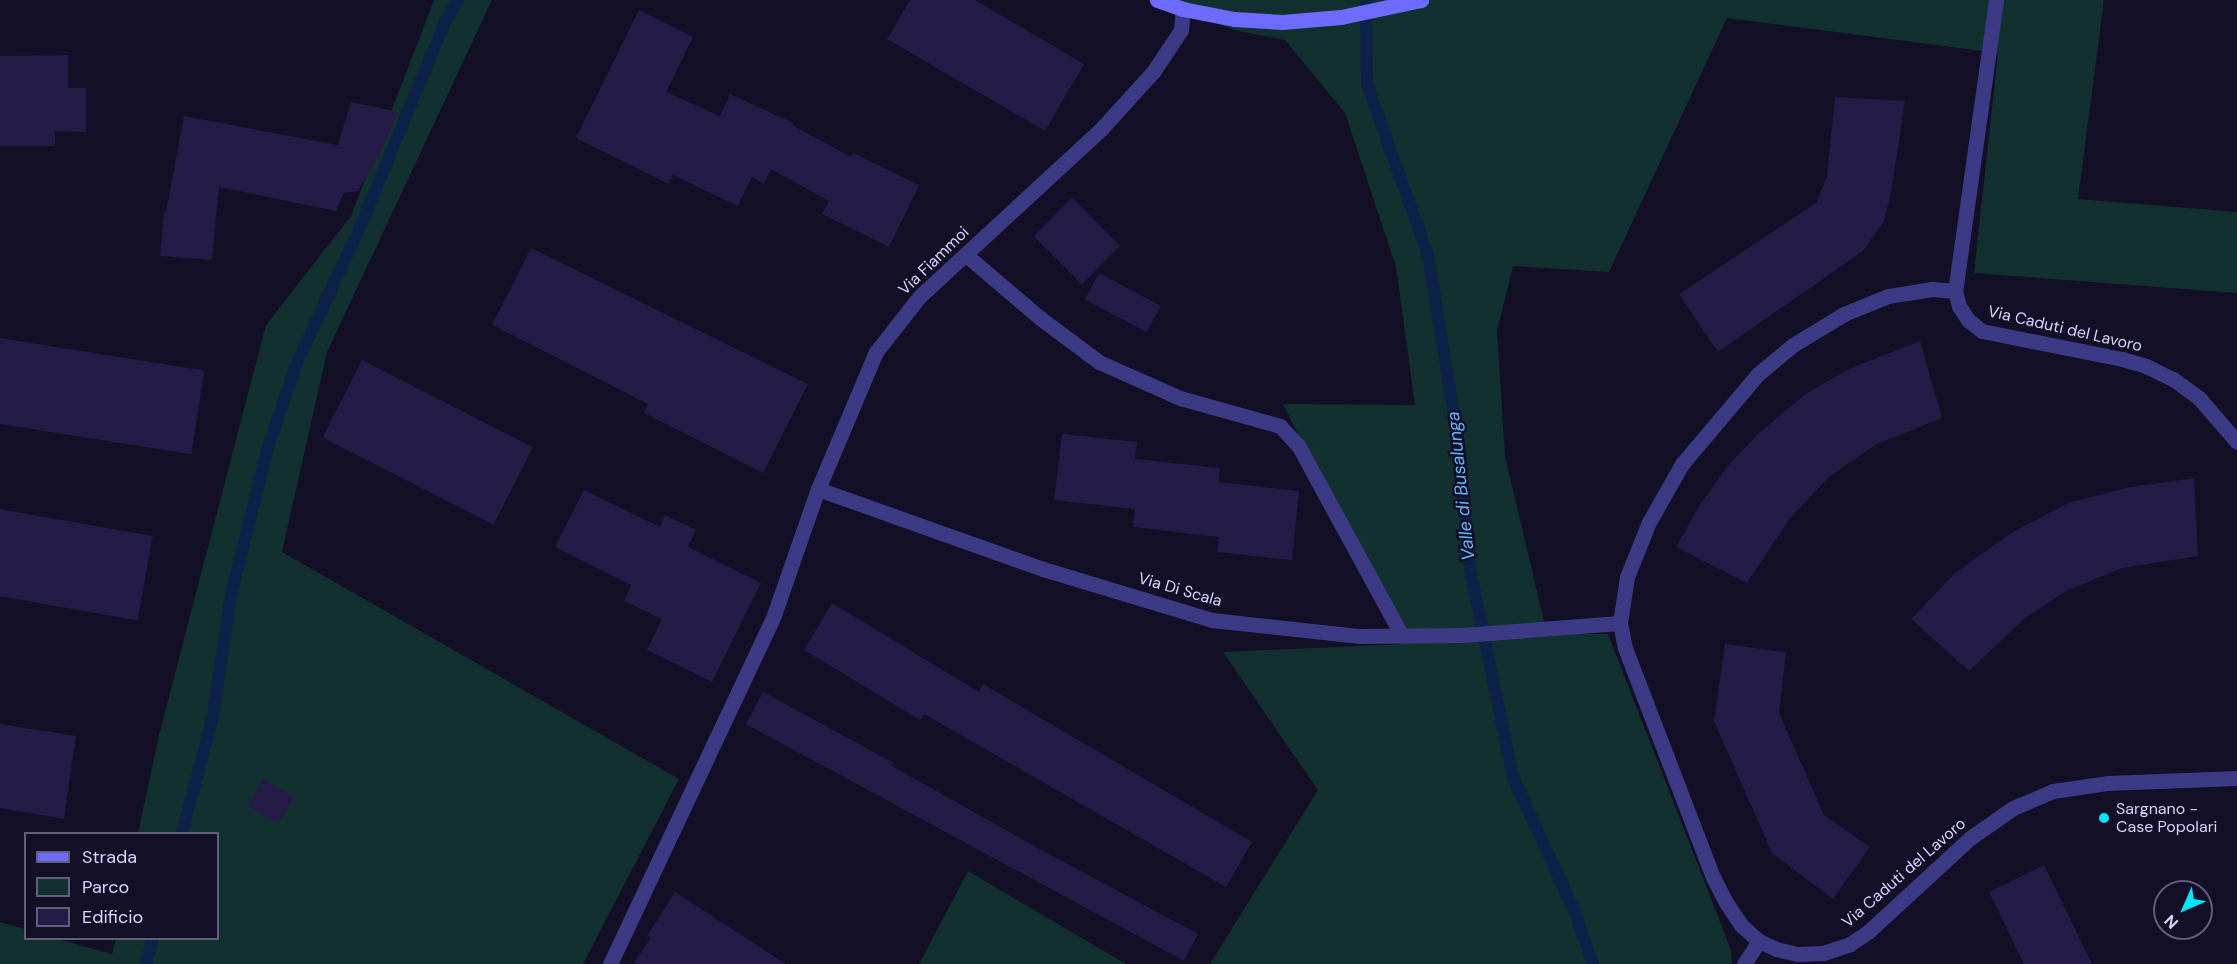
<!DOCTYPE html>
<style>
body{margin:0}
#map{position:relative;width:2237px;height:964px;overflow:hidden;background:#130f26;font-family:"DM Sans",sans-serif}
div>[style]{position:absolute}
.green>*{inset:0;background:#12302f}
.stream>*{height:12px;margin:-6px;padding:0 6px;transform-origin:6px;border-radius:6px;background:#0c2248}
.building>*{inset:0;background:#241b47;transform-origin:0 0}
.lane>*{height:15px;margin:-7.5px;padding:0 7.5px;transform-origin:7.5px;border-radius:7.5px;background:#3d3a85}
.street>*{height:15px;margin:-7.5px;padding:0 7.5px;transform-origin:7.5px;border-radius:7.5px;background:#3d3a85}
.secondary>*{height:15px;margin:-7.5px;padding:0 7.5px;transform-origin:7.5px;border-radius:7.5px;background:#6f6bff}
.dots>*{width:16px;height:16px;translate:-50% -50%;box-sizing:border-box;border:3px solid #130f26;border-radius:50%}
span{translate:-50% -50%;white-space:nowrap;text-align:center;line-height:1.15;-webkit-text-stroke:5px #130f26;paint-order:stroke}
.street-label{font-size:16px;color:#d9d4ff}
.poi-label{font-size:16px;color:#d9d4ff}
.left{translate:0 -50%;text-align:left}
.water-label{font-size:18px;color:#62b6ff;font-style:italic}
.legend{position:absolute;left:24px;top:832px;width:195px;height:108px;box-sizing:border-box;background:#130f26;border:2px solid #625e7d;margin:0;padding:8px 10px;list-style:none;font-size:18px;color:#d9d4ff}
.legend li{display:flex;align-items:center;gap:12px;height:30px}
.legend b{width:30px;border:2px solid #625e7d}
.north{position:absolute;left:2153px;top:880px;width:60px;height:60px;box-sizing:border-box;background:#130f26;border:2px solid #625e7d;border-radius:50%;rotate:225deg;font-size:16px;font-weight:700;line-height:24px;text-align:center;color:#d9d4ff}
.north::after{content:'';display:block;margin:auto;width:21px;height:27px;background:#00e5ff;clip-path:polygon(50% 0,100% 100%,50% 72%,0 100%)}
</style>
<div id="map">
<div class="green">
<div style="clip-path:polygon(434px 0,492px 0,327px 352px,282px 552px,679px 779px,583px 964px,0 964px,0 922px,25px 929px,26px 938px,57px 939px,112px 954px,116px 939px,218px 938px,218px 834px,138px 833px,159px 735px,266px 325px,351px 216px)"></div>
<div style="clip-path:polygon(1148px 0,2104px 0,2078px 199px,2237px 212px,2237px 293px,1974px 273px,1998px 53px,1727px 18px,1609px 272px,1513px 266px,1497px 331px,1505px 456px,1547px 634px,1608px 634px,1731px 950px,1732px 964px,1210px 964px,1318px 790px,1223px 652px,1402px 644px,1283px 404px,1415px 405px,1396px 267px,1345px 113px,1285px 40px,1238px 31px)"></div>
<div style="clip-path:polygon(968px 871px,1126px 964px,919px 964px)"></div>
</div>
<div class="stream">
<div style="left:1366px;top:0;width:84px;rotate:89.3deg"></div>
<div style="left:1367px;top:84px;width:182px;rotate:70.4deg"></div>
<div style="left:1428px;top:255px;width:199px;rotate:80.7deg"></div>
<div style="left:1460px;top:451px;width:118px;rotate:85.2deg"></div>
<div style="left:1470px;top:569px;width:212px;rotate:78.3deg"></div>
<div style="left:1513px;top:777px;width:146px;rotate:65.4deg"></div>
<div style="left:1574px;top:910px;width:57px;rotate:70.6deg"></div>
<div style="left:182px;top:834px;width:123px;rotate:-75.4deg"></div>
<div style="left:213px;top:715px;width:126px;rotate:-81.4deg"></div>
<div style="left:232px;top:590px;width:147px;rotate:-75.9deg"></div>
<div style="left:268px;top:447px;width:92px;rotate:-71deg"></div>
<div style="left:298px;top:360px;width:141px;rotate:-64.9deg"></div>
<div style="left:358px;top:232px;width:230px;rotate:-67.5deg"></div>
<div style="left:446px;top:20px;width:23px;rotate:-59deg"></div>
<div style="left:146px;top:964px;width:27px;rotate:-75deg"></div>
</div>
<div class="building">
<div style="clip-path:polygon(910px 0,975px 0,1084px 64px,1045px 131px,887px 39px)"></div>
<div style="clip-path:polygon(639px 10px,693px 37px,666px 92px,720px 116px,730px 94px,793px 123px,792px 125px,851px 157px,853px 153px,919px 185px,889px 247px,822px 214px,829px 201px,771px 169px,764px 184px,752px 177px,738px 206px,673px 175px,669px 184px,576px 138px)"></div>
<div style="clip-path:polygon(68px 55px,68px 88px,86px 88px,86px 132px,55px 131px,55px 146px,0 146px,0 56px)"></div>
<div style="clip-path:polygon(1835px 97px,1905px 101px,1891px 193px,1884px 221px,1863px 251px,1718px 352px,1679px 294px,1817px 202px,1827px 176px)"></div>
<div style="clip-path:polygon(351px 102px,398px 112px,379px 155px,358px 191px,344px 193px,336px 211px,219px 187px,212px 260px,160px 256px,164px 212px,166px 212px,184px 116px,338px 145px)"></div>
<div style="left:1072px;top:198px;width:68px;height:54px;rotate:45deg"></div>
<div style="clip-path:polygon(531px 248px,808px 384px,763px 473px,644px 413px,648px 404px,492px 325px)"></div>
<div style="left:1099px;top:273px;width:70px;height:30px;rotate:28deg"></div>
<div style="left:0;top:338px;width:207px;height:85px;rotate:9deg"></div>
<div style="clip-path:polygon(1920px 341px,1942px 418px,1875px 445px,1829px 477px,1790px 518px,1747px 583px,1676px 547px,1699px 506px,1730px 463px,1760px 432px,1807px 393px,1851px 368px)"></div>
<div style="left:362px;top:360px;width:192px;height:87px;rotate:27deg"></div>
<div style="clip-path:polygon(1062px 434px,1137px 442px,1135px 459px,1220px 468px,1219px 482px,1299px 491px,1292px 560px,1217px 552px,1219px 537px,1133px 527px,1135px 509px,1054px 500px)"></div>
<div style="clip-path:polygon(2194px 478px,2198px 556px,2122px 568px,2066px 591px,2025px 618px,1969px 671px,1911px 619px,1955px 573px,2011px 533px,2068px 503px,2130px 487px)"></div>
<div style="clip-path:polygon(584px 490px,660px 527px,665px 515px,696px 530px,688px 547px,761px 583px,712px 682px,647px 650px,662px 619px,624px 601px,631px 585px,555px 547px)"></div>
<div style="left:0;top:509px;width:155px;height:86px;rotate:10deg"></div>
<div style="clip-path:polygon(832px 603px,979px 692px,983px 684px,1252px 842px,1226px 887px,924px 714px,920px 720px,804px 650px)"></div>
<div style="clip-path:polygon(1725px 644px,1786px 652px,1779px 713px,1824px 815px,1870px 847px,1833px 899px,1772px 853px,1714px 721px)"></div>
<div style="clip-path:polygon(763px 692px,894px 763px,892px 766px,1036px 847px,1198px 934px,1184px 961px,746px 724px)"></div>
<div style="clip-path:polygon(0 724px,76px 736px,64px 819px,0 808px)"></div>
<div style="left:263px;top:779px;width:36px;height:31px;rotate:30deg"></div>
<div style="clip-path:polygon(2044px 865px,2092px 964px,2024px 964px,1989px 892px)"></div>
<div style="clip-path:polygon(675px 892px,786px 964px,633px 964px,651px 938px,647px 936px)"></div>
</div>
<div class="lane">
<div style="left:966px;top:255px;width:97px;rotate:40.4deg"></div>
<div style="left:1040px;top:318px;width:74px;rotate:36.7deg"></div>
<div style="left:1099px;top:362px;width:89px;rotate:24deg"></div>
<div style="left:1180px;top:398px;width:104px;rotate:15.6deg"></div>
<div style="left:1280px;top:426px;width:26px;rotate:47deg"></div>
<div style="left:1298px;top:445px;width:217px;rotate:61.4deg"></div>
</div>
<div class="street">
<div style="left:1996px;top:0;width:294px;rotate:98deg"></div>
<div style="left:1955px;top:291px;width:16px;rotate:75deg"></div>
<div style="left:1959px;top:306px;width:17px;rotate:57deg"></div>
<div style="left:1968px;top:320px;width:18px;rotate:38deg"></div>
<div style="left:1982px;top:331px;width:143px;rotate:11.3deg"></div>
<div style="left:2122px;top:359px;width:25px;rotate:16deg"></div>
<div style="left:2146px;top:366px;width:30px;rotate:26deg"></div>
<div style="left:2173px;top:379px;width:32px;rotate:36deg"></div>
<div style="left:2199px;top:398px;width:58px;rotate:49.2deg"></div>
<div style="left:1955px;top:291px;width:23px;rotate:-175deg"></div>
<div style="left:1932px;top:289px;width:45px;rotate:171deg"></div>
<div style="left:1888px;top:296px;width:48px;rotate:157.8deg"></div>
<div style="left:1844px;top:314px;width:60px;rotate:148.7deg"></div>
<div style="left:1793px;top:345px;width:45px;rotate:140.4deg"></div>
<div style="left:1758px;top:374px;width:118px;rotate:130.2deg"></div>
<div style="left:1682px;top:464px;width:67px;rotate:119.6deg"></div>
<div style="left:1649px;top:522px;width:59px;rotate:111.8deg"></div>
<div style="left:1627px;top:577px;width:47px;rotate:98.7deg"></div>
<div style="left:1620px;top:623px;width:25px;rotate:79deg"></div>
<div style="left:1625px;top:648px;width:245px;rotate:69deg"></div>
<div style="left:1713px;top:877px;width:30px;rotate:63deg"></div>
<div style="left:1727px;top:904px;width:25px;rotate:56deg"></div>
<div style="left:1741px;top:925px;width:24px;rotate:42deg"></div>
<div style="left:1759px;top:941px;width:19px;rotate:25deg"></div>
<div style="left:1776px;top:949px;width:22px;rotate:13deg"></div>
<div style="left:1797px;top:954px;width:26px;rotate:-2deg"></div>
<div style="left:1823px;top:953px;width:28px;rotate:-18deg"></div>
<div style="left:1850px;top:944px;width:23px;rotate:-34deg"></div>
<div style="left:1869px;top:931px;width:137px;rotate:-42.6deg"></div>
<div style="left:1970px;top:838px;width:52px;rotate:-34.9deg"></div>
<div style="left:2013px;top:808px;width:43px;rotate:-23deg"></div>
<div style="left:2053px;top:791px;width:56px;rotate:-8.3deg"></div>
<div style="left:2108px;top:783px;width:129px;rotate:-2.2deg"></div>
<div style="left:818px;top:489px;width:239px;rotate:19.6deg"></div>
<div style="left:1043px;top:569px;width:177px;rotate:16.8deg"></div>
<div style="left:1212px;top:620px;width:149px;rotate:6.2deg"></div>
<div style="left:1360px;top:636px;width:103px;rotate:-0.6deg"></div>
<div style="left:1463px;top:635px;width:157px;rotate:-4.4deg"></div>
<div style="left:610px;top:964px;width:386px;rotate:-64.8deg"></div>
<div style="left:774px;top:615px;width:133px;rotate:-70.8deg"></div>
<div style="left:818px;top:489px;width:149px;rotate:-67.1deg"></div>
<div style="left:876px;top:352px;width:70px;rotate:-52deg"></div>
<div style="left:919px;top:297px;width:249px;rotate:-42.7deg"></div>
<div style="left:1102px;top:128px;width:76px;rotate:-47.7deg"></div>
<div style="left:1153px;top:72px;width:50px;rotate:-56.3deg"></div>
<div style="left:1181px;top:30px;width:21px;rotate:-85deg"></div>
<div style="left:1744px;top:964px;width:27px;rotate:-57deg"></div>
</div>
<div class="secondary">
<div style="left:1157px;top:0;width:28px;rotate:19deg"></div>
<div style="left:1183px;top:9px;width:52px;rotate:11.1deg"></div>
<div style="left:1234px;top:19px;width:48px;rotate:3.6deg"></div>
<div style="left:1282px;top:22px;width:59px;rotate:-4.8deg"></div>
<div style="left:1341px;top:17px;width:82px;rotate:-12deg"></div>
</div>
<div class="dots">
<div style="left:2104px;top:818px;background:#00e5ff"></div>
</div>
<div class="street-label">
<span style="left:934px;top:261px;rotate:-44deg">Via Fiammoi</span>
<span style="left:2065px;top:329px;rotate:13deg">Via Caduti del Lavoro</span>
<span style="left:1180px;top:590px;rotate:16deg">Via Di Scala</span>
<span style="left:1904px;top:873px;rotate:-41deg">Via Caduti del Lavoro</span>
</div>
<div class="poi-label">
<span class="left" style="left:2116px;top:818px">Sargnano -<br>Case Popolari</span>
</div>
<div class="water-label">
<span style="left:1461px;top:486px;rotate:-96deg">Valle di Busalunga</span>
</div>
<ul class="legend">
<li><b style="height:8px;background:#6f6bff"></b>Strada</li>
<li><b style="height:16px;background:#12302f"></b>Parco</li>
<li><b style="height:16px;background:#241b47"></b>Edificio</li>
</ul>
<div class="north">N</div>
</div>
